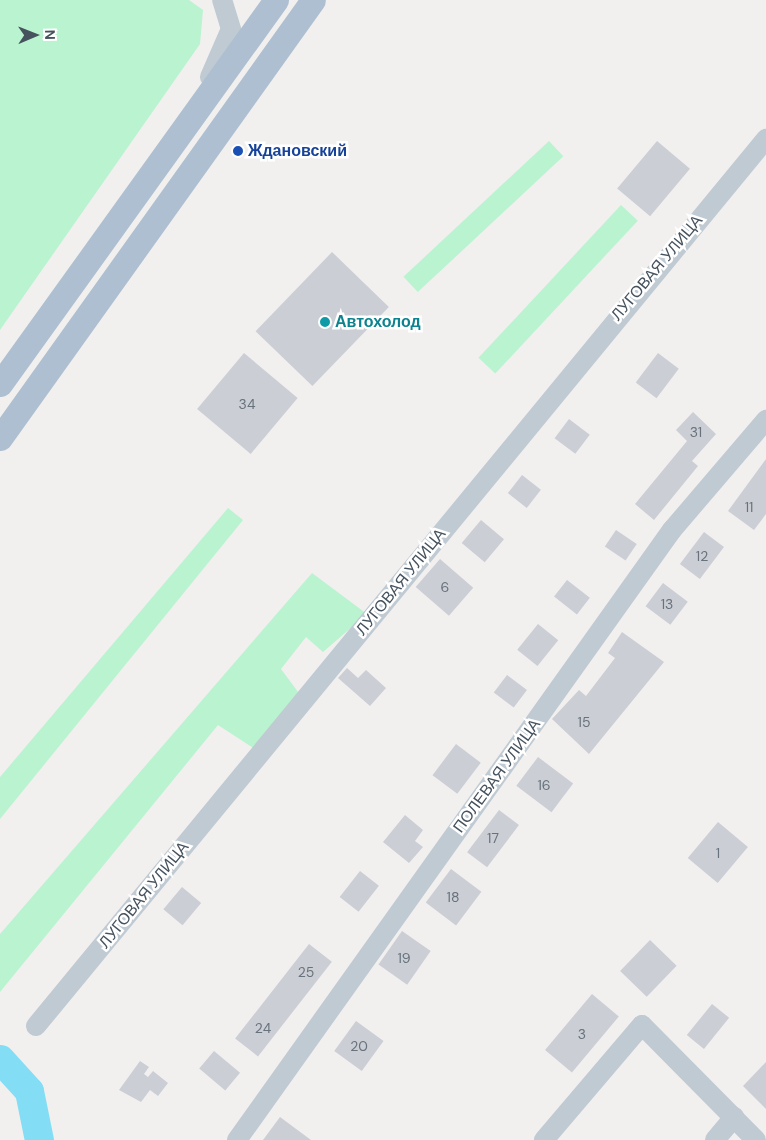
<!DOCTYPE html>
<meta charset="utf-8">
<style>
body{margin:0}
#map{position:relative;width:766px;height:1140px;overflow:hidden;background:#f2efef;font-family:"DM Sans",sans-serif}
div>[style]{position:absolute}
.green>*{inset:0;background:#baf3cf;transform-origin:0 0}
.river>*{height:29px;margin:-14.5px;padding:0 14.5px;transform-origin:14.5px;border-radius:14.5px;background:#83ddf4}
.building>*{inset:0;background:#cbced4;transform-origin:0 0}
.minor>*{height:20px;margin:-10px;padding:0 10px;transform-origin:10px;border-radius:10px;background:#bfcad2}
.major>*{height:25px;margin:-12.5px;padding:0 12.5px;transform-origin:12.5px;border-radius:12.5px;background:#adbfd0}
.dots>*{width:14px;height:14px;translate:-50% -50%;box-sizing:border-box;border:2px solid #fff;border-radius:50%}
span{translate:-50% -50%;white-space:nowrap;text-align:center;line-height:1.15;-webkit-text-stroke:5px #fff;paint-order:stroke}
.number-label{font-size:14px;color:#67727c}
.number-label span{-webkit-text-stroke-width:0}
.transit-label{font-size:16px;color:#164399;font-weight:700}
.left{translate:0 -50%;text-align:left}
.street-label{font-size:16px;color:#46535e}
.culture-label{font-size:16px;color:#0d838f;font-weight:700}
.north{position:absolute;left:10px;top:10px;width:50px;height:50px;-webkit-text-stroke:4px #fff;paint-order:stroke;rotate:89deg;font-size:14px;font-weight:700;line-height:20px;text-align:center;color:#46535e}
.north::after{content:'';display:block;margin:auto;width:18px;height:22px;background:#46535e;clip-path:polygon(50% 0,100% 100%,50% 72%,0 100%)}
</style>
<div id="map">
<div class="green">
<div style="clip-path:polygon(0 0,189px 0,203px 10px,200px 44px,0 330px)"></div>
<div style="left:549px;top:141px;width:21px;height:199px;rotate:47deg"></div>
<div style="left:621px;top:205px;width:23px;height:209px;rotate:43deg"></div>
<div style="clip-path:polygon(228px 508px,243px 520px,0 819px,0 777px)"></div>
<div style="clip-path:polygon(312px 573px,367px 614px,323px 652px,306px 637px,281px 669px,310px 708px,267px 757px,218px 725px,0 992px,0 934px)"></div>
</div>
<div class="river">
<div style="left:0;top:1059px;width:43px;rotate:47.8deg"></div>
<div style="left:29px;top:1091px;width:50px;rotate:78.5deg"></div>
</div>
<div class="building">
<div style="left:657px;top:141px;width:43px;height:62px;rotate:40deg"></div>
<div style="left:332px;top:252px;width:79px;height:110px;rotate:44deg"></div>
<div style="left:244px;top:353px;width:70px;height:73px;rotate:40deg"></div>
<div style="left:658px;top:353px;width:26px;height:37px;rotate:37deg"></div>
<div style="clip-path:polygon(693px 412px,716px 434px,692px 461px,698px 466px,654px 520px,635px 504px,687px 441px,676px 430px)"></div>
<div style="left:569px;top:419px;width:26px;height:24px;rotate:37deg"></div>
<div style="clip-path:polygon(766px 459px,766px 514px,754px 530px,728px 511px)"></div>
<div style="left:522px;top:475px;width:24px;height:23px;rotate:38deg"></div>
<div style="left:481px;top:520px;width:30px;height:30px;rotate:40deg"></div>
<div style="left:616px;top:530px;width:25px;height:20px;rotate:34deg"></div>
<div style="left:704px;top:532px;width:25px;height:40px;rotate:37deg"></div>
<div style="left:440px;top:559px;width:44px;height:37px;rotate:41deg"></div>
<div style="left:567px;top:580px;width:29px;height:21px;rotate:38deg"></div>
<div style="left:663px;top:583px;width:31px;height:29px;rotate:37deg"></div>
<div style="left:538px;top:624px;width:26px;height:33px;rotate:39deg"></div>
<div style="clip-path:polygon(622px 632px,664px 662px,589px 754px,552px 719px,579px 690px,586px 696px,615px 658px,608px 653px)"></div>
<div style="clip-path:polygon(347px 668px,358px 678px,366px 670px,386px 688px,370px 706px,338px 678px)"></div>
<div style="left:507px;top:675px;width:25px;height:22px;rotate:37deg"></div>
<div style="left:456px;top:744px;width:31px;height:39px;rotate:37deg"></div>
<div style="left:538px;top:757px;width:44px;height:36px;rotate:37deg"></div>
<div style="left:499px;top:810px;width:25px;height:53px;rotate:37deg"></div>
<div style="clip-path:polygon(405px 815px,423px 830px,415px 841px,423px 847px,409px 863px,383px 842px)"></div>
<div style="left:718px;top:822px;width:39px;height:47px;rotate:40deg"></div>
<div style="left:451px;top:869px;width:38px;height:42px;rotate:37deg"></div>
<div style="left:360px;top:871px;width:24px;height:33px;rotate:38deg"></div>
<div style="left:182px;top:887px;width:25px;height:29px;rotate:40deg"></div>
<div style="left:402px;top:931px;width:35px;height:41px;rotate:35deg"></div>
<div style="left:650px;top:940px;width:37px;height:43px;rotate:44deg"></div>
<div style="left:309px;top:944px;width:29px;height:120px;rotate:38deg"></div>
<div style="left:592px;top:994px;width:35px;height:73px;rotate:40deg"></div>
<div style="left:712px;top:1004px;width:22px;height:40px;rotate:39deg"></div>
<div style="left:356px;top:1021px;width:34px;height:37px;rotate:36deg"></div>
<div style="left:214px;top:1051px;width:34px;height:23px;rotate:40deg"></div>
<div style="clip-path:polygon(140px 1061px,149px 1067px,144px 1074px,148px 1077px,153px 1071px,168px 1083px,158px 1096px,150px 1090px,141px 1102px,119px 1090px)"></div>
<div style="clip-path:polygon(766px 1062px,766px 1109px,743px 1086px)"></div>
<div style="clip-path:polygon(280px 1117px,311px 1140px,263px 1140px)"></div>
</div>
<div class="minor">
<div style="left:210px;top:77px;width:52px;rotate:-66.4deg"></div>
<div style="left:231px;top:29px;width:30px;rotate:-107deg"></div>
<div style="left:36px;top:1026px;width:1149px;rotate:-50.55deg"></div>
<div style="left:237px;top:1140px;width:749px;rotate:-54.51deg"></div>
<div style="left:672px;top:530px;width:145px;rotate:-49.5deg"></div>
<div style="left:544px;top:1140px;width:151px;rotate:-49.6deg"></div>
<div style="left:642px;top:1025px;width:162px;rotate:45.3deg"></div>
<div style="left:715px;top:1140px;width:30px;rotate:-50deg"></div>
</div>
<div class="major">
<div style="left:0;top:384px;width:473px;rotate:-54.3deg"></div>
<div style="left:0;top:438px;width:538px;rotate:-54.45deg"></div>
</div>
<div class="dots">
<div style="left:238px;top:151px;background:#1a4fb4"></div>
<div style="left:325px;top:322px;background:#0f9aa8"></div>
</div>
<div class="number-label">
<span style="left:247px;top:404px">34</span>
<span style="left:696px;top:432px">31</span>
<span style="left:749px;top:507px">11</span>
<span style="left:702px;top:556px">12</span>
<span style="left:445px;top:587px">6</span>
<span style="left:667px;top:604px">13</span>
<span style="left:584px;top:722px">15</span>
<span style="left:544px;top:785px">16</span>
<span style="left:493px;top:838px">17</span>
<span style="left:718px;top:853px">1</span>
<span style="left:453px;top:897px">18</span>
<span style="left:404px;top:958px">19</span>
<span style="left:306px;top:972px">25</span>
<span style="left:263px;top:1028px">24</span>
<span style="left:582px;top:1034px">3</span>
<span style="left:359px;top:1046px">20</span>
</div>
<div class="transit-label">
<span class="left" style="left:248px;top:151px">Ждановский</span>
</div>
<div class="street-label">
<span style="left:657px;top:268px;rotate:-50deg">ЛУГОВАЯ УЛИЦА</span>
<span style="left:401px;top:582px;rotate:-51deg">ЛУГОВАЯ УЛИЦА</span>
<span style="left:497px;top:776px;rotate:-54deg">ПОЛЕВАЯ УЛИЦА</span>
<span style="left:144px;top:895px;rotate:-51deg">ЛУГОВАЯ УЛИЦА</span>
</div>
<div class="culture-label">
<span class="left" style="left:335px;top:322px">Автохолод</span>
</div>
<div class="north">N</div>
</div>
